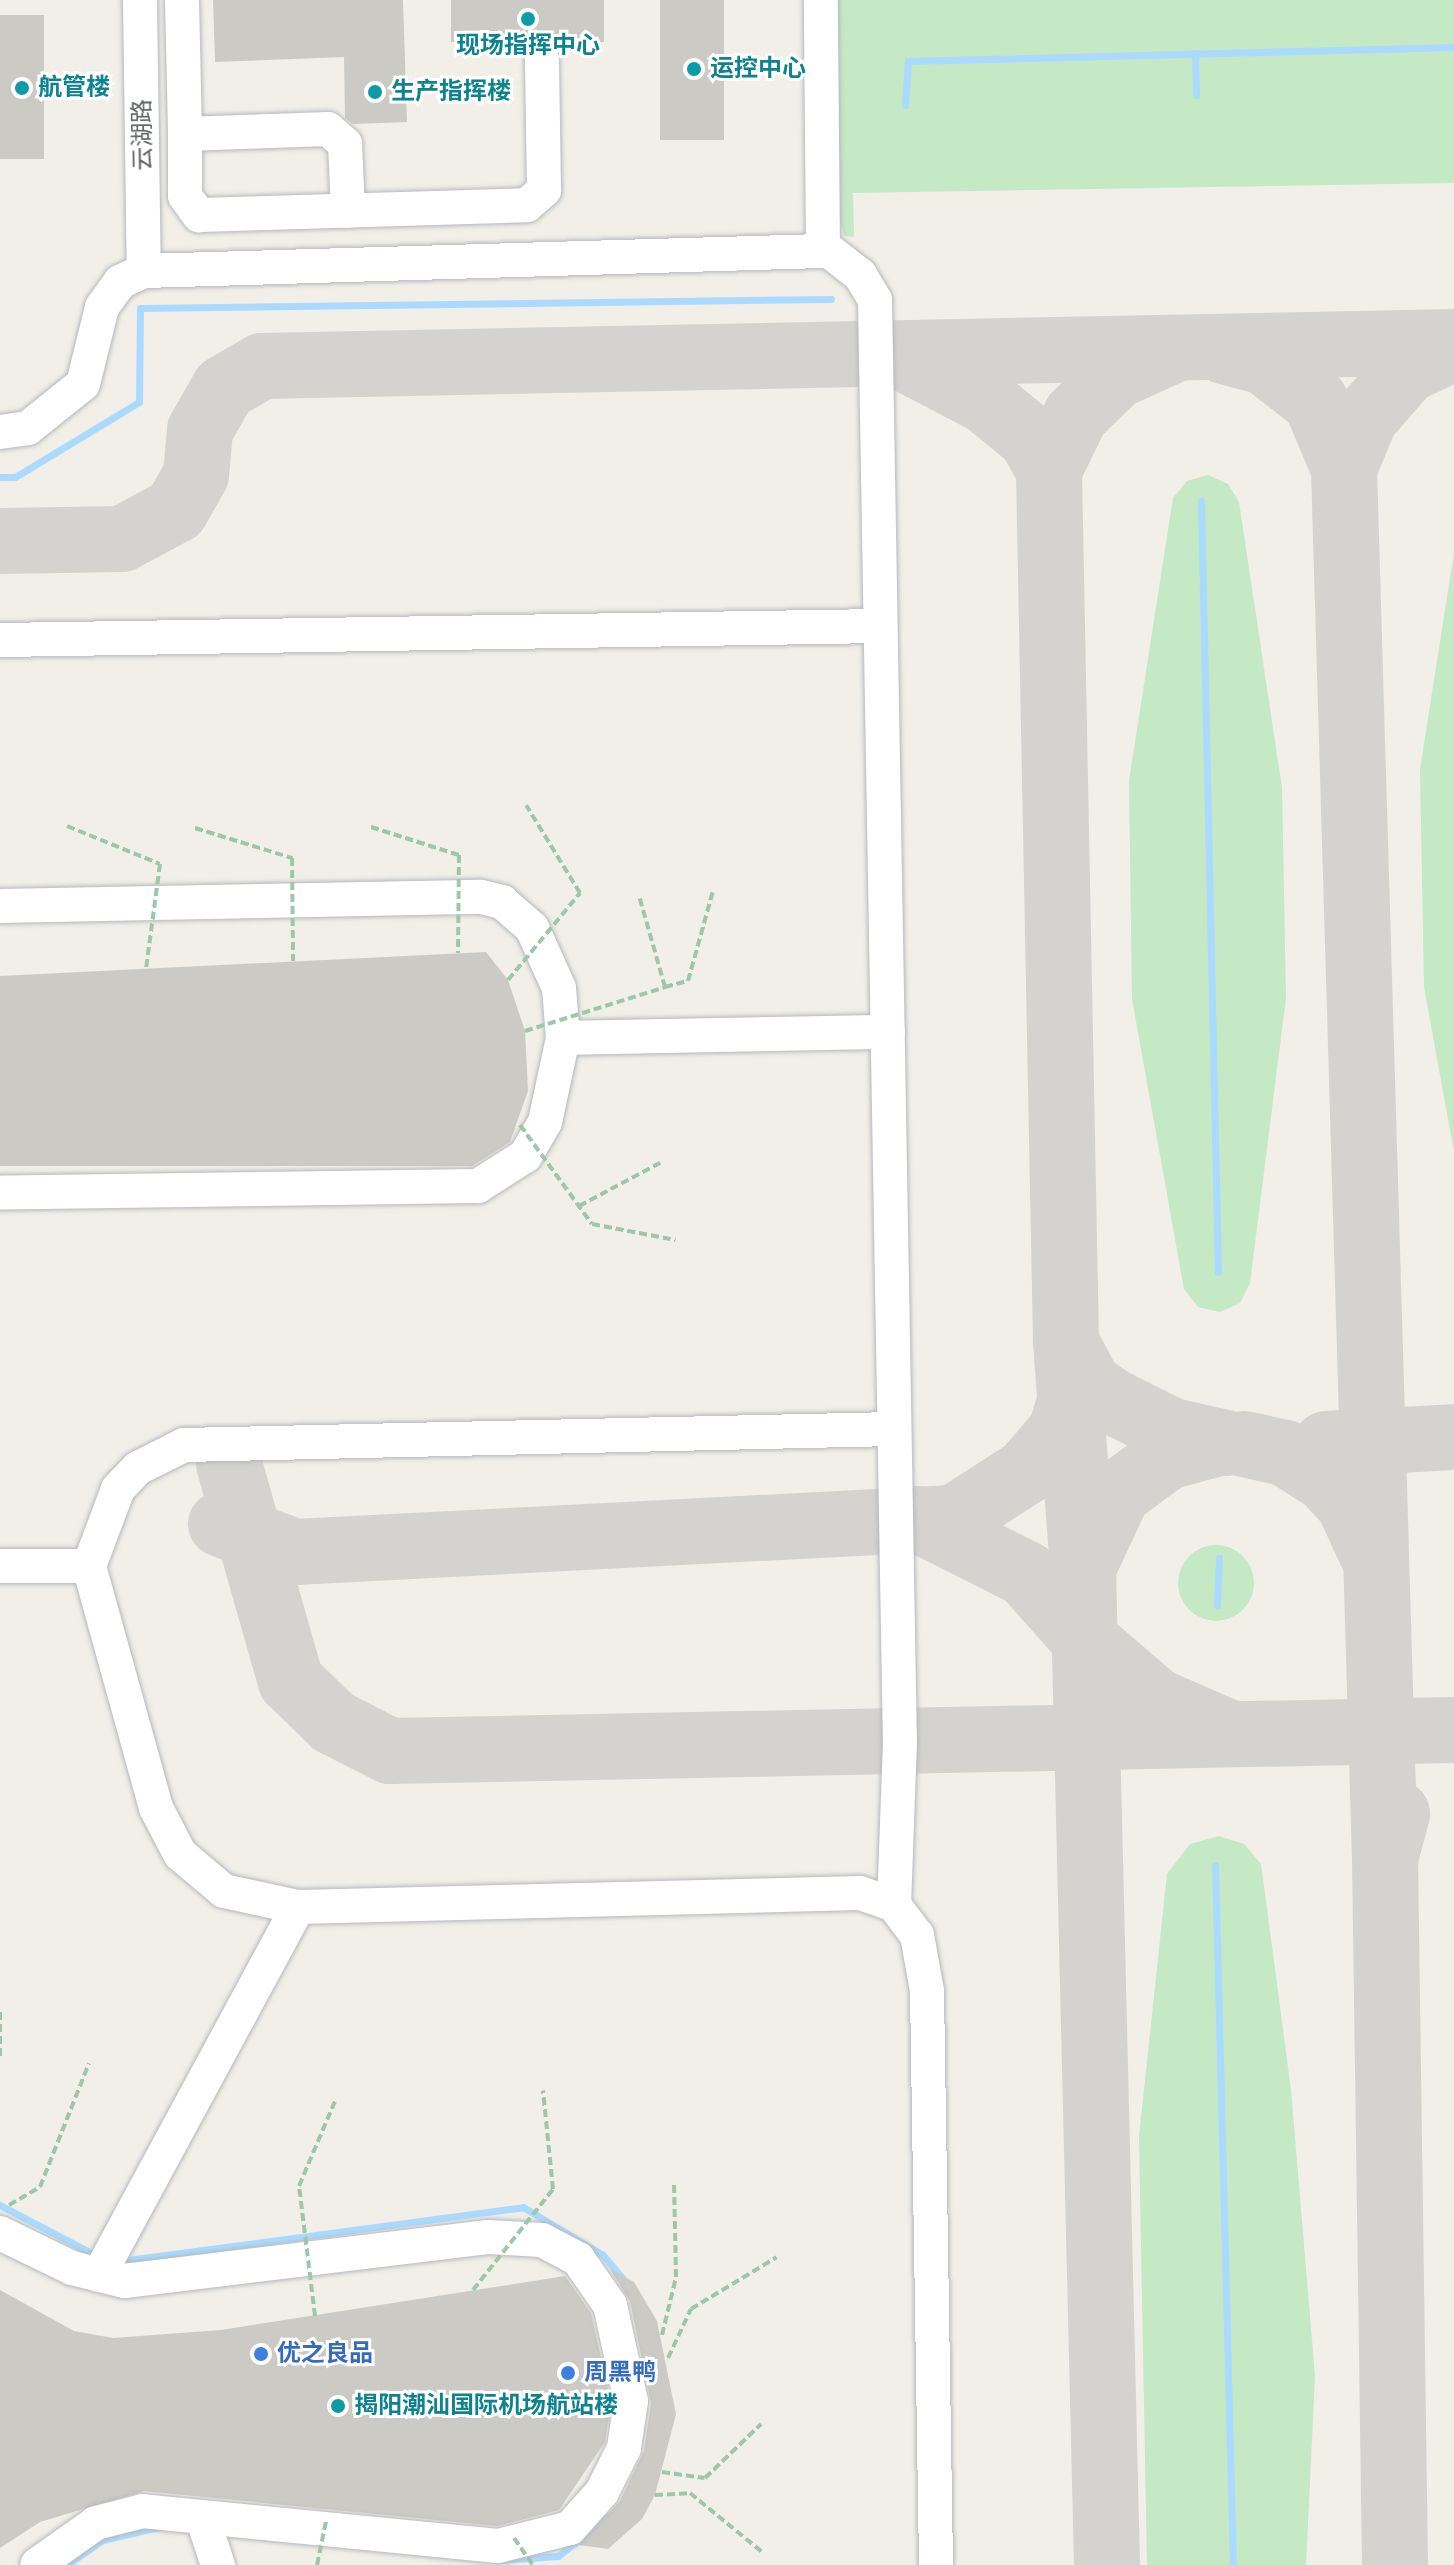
<!DOCTYPE html>
<meta charset="utf-8">
<style>
body{margin:0}
#map{position:relative;width:1454px;height:2565px;overflow:hidden;background:#f1efe8;font-family:Roboto,"Noto Sans SC",sans-serif}
div>[style]{position:absolute}
.green>*{inset:0;background:#c5e8c5}
.round{border-radius:50%}
.stream>*{height:7px;margin:-3.5px;padding:0 3.5px;transform-origin:3.5px;border-radius:3.5px;background:#aadaff}
.taxiway>*{height:66px;margin:-33px;padding:0 33px;transform-origin:33px;border-radius:33px;background:#d4d3d0}
.building>*{inset:0;background:#cccac5;transform-origin:0 0}
.path>*{height:4px;margin-top:-2px;transform-origin:0;background:repeating-linear-gradient(90deg,#9cc7a9 0 8px,transparent 0 12px)}
.roads{filter:drop-shadow(0 0 2px #b5b8bc) drop-shadow(0 0 2px #b5b8bc)}
.minor>*{height:34px;margin:-17px;padding:0 17px;transform-origin:17px;border-radius:17px;background:#fff}
.path-bridge>*{height:4px;margin-top:-2px;transform-origin:0;background:repeating-linear-gradient(90deg,#9cc7a9 0 8px,transparent 0 12px)}
.dots>*{width:22px;height:22px;translate:-50% -50%;box-sizing:border-box;border:4px solid #fff;border-radius:50%}
span{translate:-50% -50%;white-space:nowrap;text-align:center;line-height:1.15;-webkit-text-stroke:6px #fff;paint-order:stroke}
.culture-label{font-size:24px;color:#0d838f;font-weight:700}
.left{translate:0 -50%;text-align:left}
.street-label{font-size:24px;color:#5f6368}
.shop-label{font-size:24px;color:#366cbe;font-weight:700}
</style>
<div id="map">
<div class="green">
<div style="clip-path:polygon(835px 0,1454px 0,1454px 183px,853px 193px,854px 237px,844px 236px,836px 207px)"></div>
<div style="clip-path:polygon(1208px 475px,1228px 484px,1239px 502px,1282px 788px,1286px 998px,1250px 1283px,1240px 1303px,1220px 1312px,1198px 1307px,1184px 1289px,1132px 999px,1129px 781px,1173px 498px,1187px 481px)"></div>
<div style="clip-path:polygon(1454px 553px,1454px 1152px,1424px 987px,1420px 769px)"></div>
<div class="round" style="left:1178px;top:1545px;width:76px;height:76px"></div>
<div style="clip-path:polygon(1219px 1836px,1244px 1844px,1261px 1864px,1291px 2090px,1315px 2376px,1306px 2565px,1147px 2565px,1139px 2137px,1167px 1874px,1190px 1844px)"></div>
</div>
<div class="stream">
<div style="left:1195px;top:53px;width:42px;rotate:88.6deg"></div>
<div style="left:905px;top:105px;width:44px;rotate:-86.1deg"></div>
<div style="left:908px;top:61px;width:546px;rotate:-1.47deg"></div>
<div style="left:0;top:477px;width:15px"></div>
<div style="left:15px;top:477px;width:145px;rotate:-31.2deg"></div>
<div style="left:139px;top:402px;width:94px;rotate:-89.4deg"></div>
<div style="left:140px;top:308px;width:691px;rotate:-0.75deg"></div>
<div style="left:1201px;top:501px;width:771px;rotate:88.74deg"></div>
<div style="left:1217px;top:1605px;width:47px;rotate:-87.6deg"></div>
<div style="left:1215px;top:1865px;width:700px;rotate:88.53deg"></div>
<div style="left:0;top:2205px;width:110px;rotate:27.7deg"></div>
<div style="left:120px;top:2261px;width:407px;rotate:-7.6deg"></div>
<div style="left:523px;top:2207px;width:93px;rotate:31deg"></div>
<div style="left:603px;top:2255px;width:31px;rotate:50deg"></div>
<div style="left:501px;top:2560px;width:57px;rotate:-4deg"></div>
<div style="left:558px;top:2556px;width:63px;rotate:-38.5deg"></div>
<div style="left:68px;top:2564px;width:42px;rotate:-35.2deg"></div>
<div style="left:102px;top:2540px;width:58px;rotate:-12.8deg"></div>
</div>
<div class="taxiway">
<div style="left:1224px;top:351px;width:42px;rotate:15deg"></div>
<div style="left:1265px;top:362px;width:65px;rotate:38.1deg"></div>
<div style="left:1316px;top:402px;width:73px;rotate:67.3deg"></div>
<div style="left:900px;top:356px;width:97px;rotate:27.6deg"></div>
<div style="left:986px;top:401px;width:58px;rotate:39.4deg"></div>
<div style="left:1031px;top:438px;width:37px;rotate:61deg"></div>
<div style="left:0;top:541px;width:122px;rotate:-0.9deg"></div>
<div style="left:122px;top:539px;width:61px;rotate:-28.2deg"></div>
<div style="left:176px;top:510px;width:40px;rotate:-60.3deg"></div>
<div style="left:196px;top:475px;width:45px;rotate:-84.9deg"></div>
<div style="left:200px;top:430px;width:48px;rotate:-60.3deg"></div>
<div style="left:224px;top:388px;width:44px;rotate:-30.1deg"></div>
<div style="left:262px;top:366px;width:1192px;rotate:-1.15deg"></div>
<div style="left:1066px;top:1342px;width:49px;rotate:61.9deg"></div>
<div style="left:1089px;top:1385px;width:28px;rotate:35deg"></div>
<div style="left:1112px;top:1401px;width:67px;rotate:26.6deg"></div>
<div style="left:1172px;top:1431px;width:55px;rotate:12.5deg"></div>
<div style="left:1244px;top:1444px;width:42px;rotate:12.4deg"></div>
<div style="left:1285px;top:1453px;width:49px;rotate:32.4deg"></div>
<div style="left:1326px;top:1479px;width:34px;rotate:47deg"></div>
<div style="left:1349px;top:1504px;width:53px;rotate:65.4deg"></div>
<div style="left:1326px;top:1444px;width:128px;rotate:-3.1deg"></div>
<div style="left:229px;top:1464px;width:226px;rotate:74.1deg"></div>
<div style="left:291px;top:1681px;width:59px;rotate:44.3deg"></div>
<div style="left:333px;top:1722px;width:64px;rotate:27deg"></div>
<div style="left:390px;top:1751px;width:1064px;rotate:-1.13deg"></div>
<div style="left:917px;top:1519px;width:122px;rotate:26.8deg"></div>
<div style="left:1026px;top:1574px;width:87px;rotate:48.3deg"></div>
<div style="left:1084px;top:1639px;width:95px;rotate:40.7deg"></div>
<div style="left:1156px;top:1701px;width:75px;rotate:23.5deg"></div>
<div style="left:221px;top:1524px;width:79px;rotate:20.7deg"></div>
<div style="left:295px;top:1552px;width:660px;rotate:-2.95deg"></div>
<div style="left:954px;top:1518px;width:87px;rotate:-32.8deg"></div>
<div style="left:1027px;top:1471px;width:52px;rotate:-49.6deg"></div>
<div style="left:1061px;top:1431px;width:34px;rotate:-73deg"></div>
<div style="left:1083px;top:1568px;width:227px;rotate:-94.3deg"></div>
<div style="left:1066px;top:1342px;width:872px;rotate:-91.12deg"></div>
<div style="left:1049px;top:470px;width:61px;rotate:-63.9deg"></div>
<div style="left:1076px;top:415px;width:56px;rotate:-44.3deg"></div>
<div style="left:1116px;top:376px;width:63px;rotate:-24.5deg"></div>
<div style="left:1385px;top:1859px;width:1391px;rotate:-91.69deg"></div>
<div style="left:1344px;top:469px;width:55px;rotate:-67.6deg"></div>
<div style="left:1365px;top:418px;width:64px;rotate:-48.8deg"></div>
<div style="left:1407px;top:370px;width:52px;rotate:-25.1deg"></div>
<div style="left:1107px;top:2565px;width:997px;rotate:-91.38deg"></div>
<div style="left:1083px;top:1568px;width:83px;rotate:-65deg"></div>
<div style="left:1118px;top:1493px;width:61px;rotate:-36.3deg"></div>
<div style="left:1167px;top:1457px;width:54px;rotate:-15.1deg"></div>
<div style="left:1395px;top:2565px;width:706px;rotate:-90.81deg"></div>
<div style="left:1385px;top:1859px;width:47px;rotate:-75.1deg"></div>
</div>
<div class="building">
<div style="clip-path:polygon(213px 0,403px 0,407px 122px,353px 124px,345px 118px,344px 57px,215px 62px)"></div>
<div style="left:451px;top:0;width:153px;height:42px"></div>
<div style="left:660px;top:0;width:64px;height:140px"></div>
<div style="left:44px;top:15px;width:144px;height:44px;rotate:90deg"></div>
<div style="clip-path:polygon(486px 952px,508px 980px,525px 1031px,528px 1091px,510px 1142px,472px 1166px,0 1166px,0 976px)"></div>
<div style="clip-path:polygon(610px 2269px,634px 2282px,657px 2321px,676px 2414px,655px 2495px,642px 2519px,608px 2549px,579px 2545px,620px 2501px,644px 2451px,651px 2403px,630px 2301px)"></div>
<div style="clip-path:polygon(565px 2276px,591px 2313px,611px 2402px,605px 2442px,559px 2510px,497px 2526px,144px 2491px,40px 2522px,0 2548px,0 2290px,74px 2331px,113px 2338px,221px 2330px)"></div>
</div>
<div class="path">
<div style="left:665px;top:987px;width:24px;rotate:-15deg"></div>
<div style="left:688px;top:981px;width:93px;rotate:-74.5deg"></div>
<div style="left:579px;top:1206px;width:92px;rotate:-28deg"></div>
<div style="left:0;top:2012px;width:47px;rotate:90deg"></div>
<div style="left:9px;top:2205px;width:36px;rotate:-30deg"></div>
<div style="left:40px;top:2187px;width:133px;rotate:-68.4deg"></div>
<div style="left:662px;top:2335px;width:60px;rotate:-76.4deg"></div>
<div style="left:676px;top:2277px;width:95px;rotate:-91.2deg"></div>
<div style="left:668px;top:2358px;width:54px;rotate:-64.9deg"></div>
<div style="left:691px;top:2309px;width:100px;rotate:-31.2deg"></div>
<div style="left:662px;top:2472px;width:43px;rotate:7.9deg"></div>
<div style="left:705px;top:2478px;width:78px;rotate:-44deg"></div>
<div style="left:655px;top:2495px;width:35px;rotate:-3deg"></div>
<div style="left:690px;top:2493px;width:93px;rotate:39.3deg"></div>
</div>
<div class="roads">
<div class="minor">
<div style="left:140px;top:0;width:271px;rotate:89.2deg"></div>
<div style="left:182px;top:0;width:134px;rotate:88.7deg"></div>
<div style="left:185px;top:134px;width:143px;rotate:-2deg"></div>
<div style="left:328px;top:129px;width:23px;rotate:41deg"></div>
<div style="left:345px;top:144px;width:67px;rotate:87.4deg"></div>
<div style="left:185px;top:134px;width:62px;rotate:90deg"></div>
<div style="left:185px;top:196px;width:24px;rotate:54deg"></div>
<div style="left:199px;top:215px;width:328px;rotate:-1.7deg"></div>
<div style="left:527px;top:205px;width:23px;rotate:-41deg"></div>
<div style="left:544px;top:190px;width:131px;rotate:-90.9deg"></div>
<div style="left:824px;top:247px;width:46px;rotate:37.9deg"></div>
<div style="left:860px;top:275px;width:29px;rotate:59deg"></div>
<div style="left:875px;top:300px;width:1442px;rotate:89.01deg"></div>
<div style="left:900px;top:1742px;width:163px;rotate:92.1deg"></div>
<div style="left:0;top:432px;width:28px;rotate:-8deg"></div>
<div style="left:28px;top:428px;width:70px;rotate:-38.7deg"></div>
<div style="left:83px;top:384px;width:79px;rotate:-76.1deg"></div>
<div style="left:102px;top:307px;width:31px;rotate:-54deg"></div>
<div style="left:120px;top:282px;width:26px;rotate:-25deg"></div>
<div style="left:144px;top:271px;width:679px;rotate:-1.69deg"></div>
<div style="left:823px;top:251px;width:251px;rotate:-90.5deg"></div>
<div style="left:0;top:640px;width:878px;rotate:-0.91deg"></div>
<div style="left:0;top:906px;width:481px;rotate:-1.1deg"></div>
<div style="left:481px;top:897px;width:22px;rotate:13deg"></div>
<div style="left:502px;top:902px;width:40px;rotate:41deg"></div>
<div style="left:532px;top:928px;width:66px;rotate:65.8deg"></div>
<div style="left:559px;top:988px;width:50px;rotate:85.4deg"></div>
<div style="left:563px;top:1038px;width:86px;rotate:102.1deg"></div>
<div style="left:545px;top:1122px;width:39px;rotate:120deg"></div>
<div style="left:525px;top:1156px;width:56px;rotate:147.4deg"></div>
<div style="left:478px;top:1186px;width:478px;rotate:179.2deg"></div>
<div style="left:563px;top:1038px;width:325px;rotate:-1.1deg"></div>
<div style="left:894px;top:1429px;width:710px;rotate:178.71deg"></div>
<div style="left:184px;top:1445px;width:51px;rotate:153.4deg"></div>
<div style="left:138px;top:1468px;width:29px;rotate:134deg"></div>
<div style="left:118px;top:1489px;width:82px;rotate:110.6deg"></div>
<div style="left:89px;top:1566px;width:251px;rotate:74.5deg"></div>
<div style="left:156px;top:1808px;width:52px;rotate:62.4deg"></div>
<div style="left:180px;top:1854px;width:57px;rotate:40.1deg"></div>
<div style="left:224px;top:1891px;width:76px;rotate:12.2deg"></div>
<div style="left:298px;top:1907px;width:562px;rotate:-1.43deg"></div>
<div style="left:860px;top:1893px;width:36px;rotate:19deg"></div>
<div style="left:894px;top:1905px;width:38px;rotate:53deg"></div>
<div style="left:917px;top:1935px;width:57px;rotate:79.9deg"></div>
<div style="left:927px;top:1991px;width:574px;rotate:89.1deg"></div>
<div style="left:0;top:1566px;width:89px"></div>
<div style="left:0;top:2233px;width:80px;rotate:25.9deg"></div>
<div style="left:72px;top:2268px;width:54px;rotate:14deg"></div>
<div style="left:124px;top:2281px;width:367px;rotate:-6.9deg"></div>
<div style="left:488px;top:2237px;width:54px;rotate:3.2deg"></div>
<div style="left:542px;top:2240px;width:41px;rotate:27.8deg"></div>
<div style="left:578px;top:2259px;width:56px;rotate:55.2deg"></div>
<div style="left:610px;top:2305px;width:98px;rotate:77.7deg"></div>
<div style="left:631px;top:2401px;width:48px;rotate:98.5deg"></div>
<div style="left:624px;top:2448px;width:49px;rotate:116.6deg"></div>
<div style="left:602px;top:2492px;width:48px;rotate:131.6deg"></div>
<div style="left:570px;top:2528px;width:74px;rotate:166deg"></div>
<div style="left:498px;top:2546px;width:357px;rotate:-174.4deg"></div>
<div style="left:143px;top:2511px;width:49px;rotate:165.7deg"></div>
<div style="left:96px;top:2523px;width:72px;rotate:144.6deg"></div>
<div style="left:99px;top:2275px;width:418px;rotate:-61.6deg"></div>
<div style="left:202px;top:2517px;width:51px;rotate:71.6deg"></div>
</div>
</div>
<div class="path-bridge">
<div style="left:67px;top:826px;width:100px;rotate:22.2deg"></div>
<div style="left:160px;top:864px;width:106px;rotate:97.6deg"></div>
<div style="left:371px;top:827px;width:92px;rotate:17.7deg"></div>
<div style="left:459px;top:855px;width:98px;rotate:90.6deg"></div>
<div style="left:195px;top:828px;width:102px;rotate:17.2deg"></div>
<div style="left:292px;top:858px;width:103px;rotate:89.4deg"></div>
<div style="left:508px;top:980px;width:113px;rotate:-50.4deg"></div>
<div style="left:580px;top:893px;width:103px;rotate:-121.5deg"></div>
<div style="left:525px;top:1031px;width:147px;rotate:-17.4deg"></div>
<div style="left:665px;top:987px;width:95px;rotate:-105.9deg"></div>
<div style="left:520px;top:1125px;width:122px;rotate:54deg"></div>
<div style="left:592px;top:1224px;width:85px;rotate:10.9deg"></div>
<div style="left:473px;top:2290px;width:129px;rotate:-51.6deg"></div>
<div style="left:553px;top:2189px;width:99px;rotate:-95.8deg"></div>
<div style="left:315px;top:2316px;width:131px;rotate:-97deg"></div>
<div style="left:299px;top:2186px;width:92px;rotate:-67deg"></div>
<div style="left:514px;top:2538px;width:33px;rotate:55deg"></div>
<div style="left:317px;top:2565px;width:45px;rotate:-78.4deg"></div>
</div>
<div class="dots">
<div style="left:528px;top:19px;background:#0f9aa8"></div>
<div style="left:694px;top:69px;background:#0f9aa8"></div>
<div style="left:22px;top:88px;background:#0f9aa8"></div>
<div style="left:375px;top:92px;background:#0f9aa8"></div>
<div style="left:261px;top:2354px;background:#3f7fe0"></div>
<div style="left:568px;top:2373px;background:#3f7fe0"></div>
<div style="left:338px;top:2406px;background:#0f9aa8"></div>
</div>
<div class="culture-label">
<span style="left:528px;top:46px">现场指挥中心</span>
<span class="left" style="left:710px;top:69px">运控中心</span>
<span class="left" style="left:38px;top:88px">航管楼</span>
<span class="left" style="left:391px;top:92px">生产指挥楼</span>
<span class="left" style="left:354px;top:2406px">揭阳潮汕国际机场航站楼</span>
</div>
<div class="street-label">
<span style="left:143px;top:135px;rotate:-91deg">云湖路</span>
</div>
<div class="shop-label">
<span class="left" style="left:277px;top:2354px">优之良品</span>
<span class="left" style="left:584px;top:2373px">周黑鸭</span>
</div>
</div>
